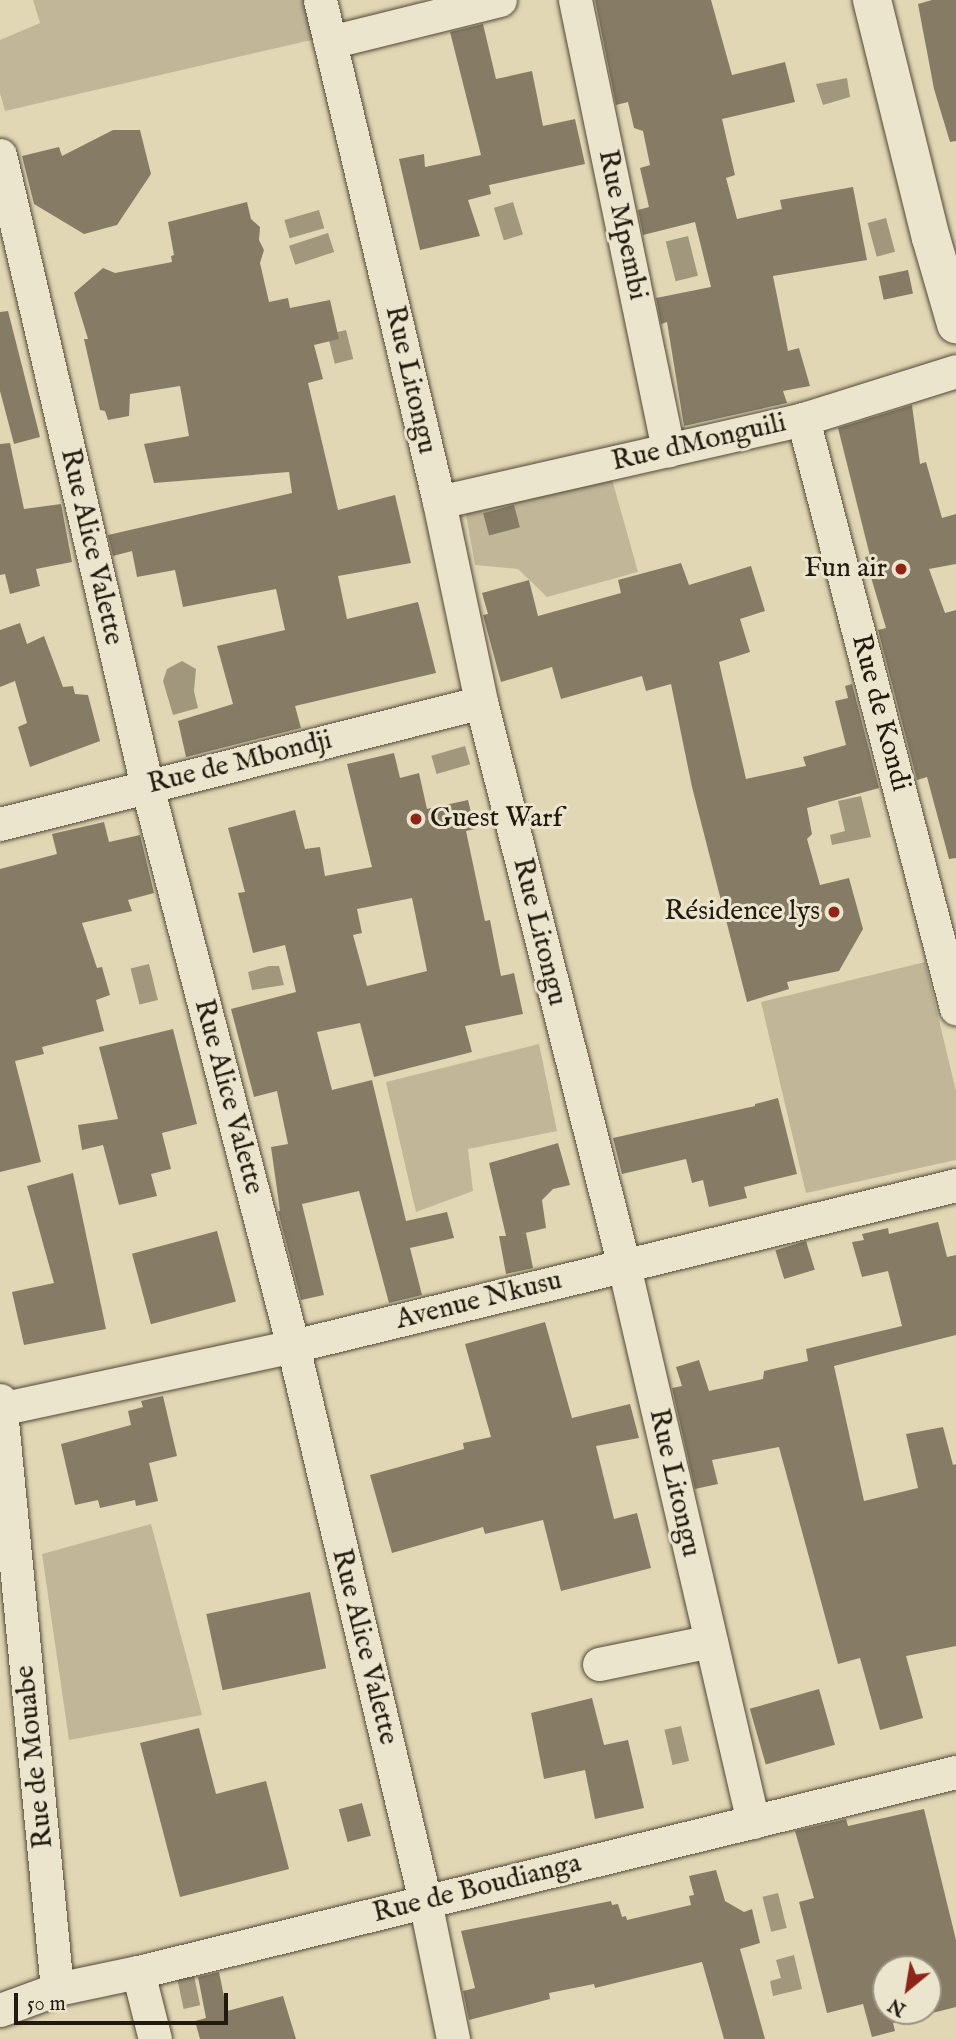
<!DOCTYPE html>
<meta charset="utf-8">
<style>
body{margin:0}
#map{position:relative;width:956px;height:2039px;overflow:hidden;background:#e2d7b4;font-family:"IM FELL English",serif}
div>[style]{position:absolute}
.green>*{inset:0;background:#c1b798}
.water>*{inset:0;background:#a1977c;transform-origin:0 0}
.building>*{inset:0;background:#867c65;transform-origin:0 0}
.roads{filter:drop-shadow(0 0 2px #524938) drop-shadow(0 0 2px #524938)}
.street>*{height:33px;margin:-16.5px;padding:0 16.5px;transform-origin:16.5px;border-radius:16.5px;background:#ece5ce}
.secondary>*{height:38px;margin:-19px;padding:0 19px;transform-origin:19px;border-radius:19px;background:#ece5ce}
.dots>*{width:19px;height:19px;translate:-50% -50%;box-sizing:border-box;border:4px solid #ece5ce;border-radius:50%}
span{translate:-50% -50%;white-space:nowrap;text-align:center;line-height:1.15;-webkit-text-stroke:6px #ece5ce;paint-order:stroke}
.street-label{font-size:28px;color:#221a0f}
.poi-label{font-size:28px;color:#221a0f}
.right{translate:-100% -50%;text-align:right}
.left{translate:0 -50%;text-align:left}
.north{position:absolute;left:872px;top:1955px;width:70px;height:70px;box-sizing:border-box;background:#ece5ce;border:2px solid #9b9482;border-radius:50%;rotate:210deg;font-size:19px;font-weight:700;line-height:28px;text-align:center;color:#221a0f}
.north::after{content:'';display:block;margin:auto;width:24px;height:32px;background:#8f2418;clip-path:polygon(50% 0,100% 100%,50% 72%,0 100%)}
.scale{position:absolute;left:14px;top:1993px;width:214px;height:32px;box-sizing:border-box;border:4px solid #221a0f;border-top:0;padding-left:9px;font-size:21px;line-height:24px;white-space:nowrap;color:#221a0f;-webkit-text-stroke:5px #ece5ce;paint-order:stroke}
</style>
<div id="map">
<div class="green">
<div style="clip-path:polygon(33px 0,312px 0,320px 38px,5px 111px,0 93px,0 40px,40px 23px)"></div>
<div style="clip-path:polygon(610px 472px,638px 572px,547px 597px,518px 569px,475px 565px,465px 509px)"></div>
<div style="clip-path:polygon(925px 962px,956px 1091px,956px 1160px,806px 1193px,761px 1002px)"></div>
<div style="clip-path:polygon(539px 1044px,557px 1131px,468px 1149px,473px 1191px,416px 1212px,386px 1082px)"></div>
<div style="clip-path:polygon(151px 1524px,202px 1715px,69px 1740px,42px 1554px)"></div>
</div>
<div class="water">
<div style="clip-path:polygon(847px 78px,850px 97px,823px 105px,816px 84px)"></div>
<div style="left:513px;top:202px;width:34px;height:20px;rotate:73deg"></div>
<div style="left:319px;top:210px;width:19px;height:36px;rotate:74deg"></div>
<div style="left:886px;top:218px;width:35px;height:19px;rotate:75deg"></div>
<div style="left:328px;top:233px;width:20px;height:41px;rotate:72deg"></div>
<div style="left:688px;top:236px;width:41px;height:23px;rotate:76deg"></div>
<div style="left:346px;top:330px;width:30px;height:19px;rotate:76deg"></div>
<div style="clip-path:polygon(182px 661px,196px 669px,194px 691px,198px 708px,173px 715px,163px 681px,167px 669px)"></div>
<div style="left:465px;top:746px;width:19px;height:35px;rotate:74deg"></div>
<div style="clip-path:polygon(861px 796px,871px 837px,832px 845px,830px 835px,845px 831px,838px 801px)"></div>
<div style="left:149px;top:964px;width:37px;height:19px;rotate:76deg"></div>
<div style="clip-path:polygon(269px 966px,279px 966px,284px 985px,252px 990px,248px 972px)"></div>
<div style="left:681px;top:1726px;width:36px;height:17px;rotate:77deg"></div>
<div style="left:778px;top:1893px;width:36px;height:16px;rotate:76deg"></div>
<div style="clip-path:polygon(794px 1955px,802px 1989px,773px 1996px,770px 1981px,781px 1978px,776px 1960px)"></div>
<div style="left:194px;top:1976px;width:30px;height:17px;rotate:78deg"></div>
</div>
<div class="building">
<div style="clip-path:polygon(595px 0,711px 0,732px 75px,785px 62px,795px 102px,722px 119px,735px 175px,726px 178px,737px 219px,782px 209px,780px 200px,853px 187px,867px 260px,773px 276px,788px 351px,799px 348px,810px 386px,783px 391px,787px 403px,684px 426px,667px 322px,661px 324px,656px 298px,711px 287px,695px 222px,643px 235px,638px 210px,649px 207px,640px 168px,650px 165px,643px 131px,634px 128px,628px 102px,616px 105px)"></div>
<div style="clip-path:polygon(932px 0,956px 0,956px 141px,950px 142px,934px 89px,918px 4px)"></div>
<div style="clip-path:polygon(483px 24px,496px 79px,532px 71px,543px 126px,575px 119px,585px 164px,489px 185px,491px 194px,468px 200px,480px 236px,420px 250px,399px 159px,424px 154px,425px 167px,481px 155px,450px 32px)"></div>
<div style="clip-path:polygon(113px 130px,140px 130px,151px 174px,117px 225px,84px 234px,34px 204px,22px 156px,59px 147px,62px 156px)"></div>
<div style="clip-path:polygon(247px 202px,251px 219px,260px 227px,259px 240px,264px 250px,260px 263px,269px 302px,288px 298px,290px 308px,330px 300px,339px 339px,314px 345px,323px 379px,308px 383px,338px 510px,395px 495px,411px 563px,338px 576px,347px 619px,418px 602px,436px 673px,295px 706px,301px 728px,186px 757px,178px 721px,233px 704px,217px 646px,285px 630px,276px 589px,183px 607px,175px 570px,137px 577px,132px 551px,113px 556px,108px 535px,292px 493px,289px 472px,154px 483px,144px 444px,189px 436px,180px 386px,130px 394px,129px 416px,108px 420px,105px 411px,100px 410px,84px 339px,88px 339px,74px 293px,103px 268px,115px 273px,172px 262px,171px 256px,174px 255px,168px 222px)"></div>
<div style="left:908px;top:270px;width:24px;height:30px;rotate:78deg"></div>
<div style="clip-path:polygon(8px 311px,40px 437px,14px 444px,0 391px,0 312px)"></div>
<div style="clip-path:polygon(912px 405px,920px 464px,926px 462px,942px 518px,956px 514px,956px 564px,929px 569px,945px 613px,956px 610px,956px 858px,949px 859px,927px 777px,917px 780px,878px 630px,886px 628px,865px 557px,870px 556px,838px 428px)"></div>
<div style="clip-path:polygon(10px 443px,24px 509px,61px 504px,72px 562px,36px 569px,40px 586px,10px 594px,5px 574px,0 575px,0 444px)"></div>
<div style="left:514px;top:505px;width:23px;height:32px;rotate:75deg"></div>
<div style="clip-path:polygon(681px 563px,689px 585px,751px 566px,765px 611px,740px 619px,750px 652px,719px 662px,746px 779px,806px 766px,803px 757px,846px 745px,835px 701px,848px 698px,845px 686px,852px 684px,879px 788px,807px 808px,812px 834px,807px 839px,820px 885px,849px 878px,863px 929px,839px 971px,787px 982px,789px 989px,747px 1002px,692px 787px,671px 684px,646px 691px,642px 676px,561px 699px,552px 667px,501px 682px,483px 615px,488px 614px,482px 593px,529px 580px,538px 616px,621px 593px,618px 580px)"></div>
<div style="clip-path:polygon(20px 623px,27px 644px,44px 636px,63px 687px,73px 686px,75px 694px,88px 695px,100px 741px,30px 767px,18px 727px,27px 723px,15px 681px,0 687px,0 630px)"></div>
<div style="clip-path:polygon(evenodd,394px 753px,400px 778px,419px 773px,427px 809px,468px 800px,475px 829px,466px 831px,485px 921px,490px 920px,501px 976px,514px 973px,523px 1014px,465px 1026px,472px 1052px,374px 1077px,360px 1023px,317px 1032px,332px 1090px,372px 1080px,406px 1221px,447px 1212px,454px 1238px,410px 1248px,422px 1295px,389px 1303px,359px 1191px,302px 1204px,324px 1295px,301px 1300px,278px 1211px,280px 1211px,271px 1147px,288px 1144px,277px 1091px,254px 1097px,231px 1009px,296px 992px,285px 945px,253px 953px,238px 893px,245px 892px,228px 828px,295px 810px,305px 849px,320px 847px,325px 876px,372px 867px,347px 764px,394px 753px,412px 898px,427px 971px,367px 986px,353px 935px,362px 933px,357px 909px,412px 898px)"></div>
<div style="clip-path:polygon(104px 822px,109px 842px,140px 835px,154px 893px,128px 900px,132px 911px,82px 923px,97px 968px,102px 967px,110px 995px,96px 1000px,104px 1031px,42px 1047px,44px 1054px,15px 1061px,41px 1162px,0 1172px,0 869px,57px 854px,52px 834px)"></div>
<div style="clip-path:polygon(173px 1029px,197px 1124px,162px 1133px,171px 1169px,151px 1174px,157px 1196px,119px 1205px,103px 1145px,82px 1150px,78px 1125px,118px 1119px,99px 1047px)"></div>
<div style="clip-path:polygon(778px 1098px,797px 1174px,744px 1187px,747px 1198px,709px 1207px,703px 1180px,692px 1183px,686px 1159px,622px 1174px,613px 1138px,755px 1106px,755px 1104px)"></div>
<div style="clip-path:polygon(558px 1143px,570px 1185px,553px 1189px,542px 1200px,546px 1228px,521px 1234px,526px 1233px,533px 1268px,506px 1274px,499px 1236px,506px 1236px,489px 1163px)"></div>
<div style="clip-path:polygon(73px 1173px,106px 1329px,24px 1345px,12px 1292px,54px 1283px,27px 1186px)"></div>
<div style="clip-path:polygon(938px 1222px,947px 1257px,956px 1255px,956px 1335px,834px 1366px,864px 1501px,918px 1488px,906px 1434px,943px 1427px,953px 1465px,956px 1464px,956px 1646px,906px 1656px,923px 1718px,880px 1730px,860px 1658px,838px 1664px,779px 1447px,712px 1460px,718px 1484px,695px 1489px,672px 1388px,682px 1386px,676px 1367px,699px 1360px,709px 1391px,763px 1379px,764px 1371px,808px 1361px,806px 1349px,902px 1326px,888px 1271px,862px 1277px,852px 1242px,864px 1240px,862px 1234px,888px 1228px,889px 1234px)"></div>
<div style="left:217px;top:1231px;width:73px;height:88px;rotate:75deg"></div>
<div style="left:806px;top:1241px;width:30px;height:32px;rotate:73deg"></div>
<div style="clip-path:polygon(545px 1322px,572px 1418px,630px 1404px,639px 1438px,596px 1446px,614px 1519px,637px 1513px,651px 1568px,561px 1591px,543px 1520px,485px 1534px,483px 1527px,392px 1553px,370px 1475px,464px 1449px,463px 1443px,491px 1437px,465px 1344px)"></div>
<div style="clip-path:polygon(163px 1396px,177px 1456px,149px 1463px,158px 1501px,136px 1506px,135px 1500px,100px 1508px,98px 1500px,75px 1505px,61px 1444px,131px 1425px,128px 1411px,143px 1407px,141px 1401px)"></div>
<div style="left:310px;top:1592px;width:78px;height:106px;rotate:78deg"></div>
<div style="left:819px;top:1689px;width:58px;height:72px;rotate:74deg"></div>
<div style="clip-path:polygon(592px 1698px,604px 1745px,628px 1740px,644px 1808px,595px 1819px,585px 1770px,544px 1779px,531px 1713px)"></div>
<div style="clip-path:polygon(199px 1728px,216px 1794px,266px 1781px,289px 1869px,180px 1897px,140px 1743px)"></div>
<div style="left:362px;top:1803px;width:34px;height:24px;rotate:75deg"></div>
<div style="clip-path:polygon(evenodd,924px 1809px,956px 1940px,956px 2007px,893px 2023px,895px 2031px,872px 2037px,863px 2004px,827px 2013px,799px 1902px,814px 1898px,795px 1831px,846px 1819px,848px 1826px,924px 1809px,886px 1969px,928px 1969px,928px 2011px,886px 2011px,886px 1969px)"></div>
<div style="clip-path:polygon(716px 1870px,725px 1901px,744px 1912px,752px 1909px,760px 1943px,740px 1949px,765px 2039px,724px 2039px,702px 1962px,595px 1988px,594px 1984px,549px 1993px,550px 1999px,469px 2020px,463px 1991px,475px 1988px,461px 1931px,611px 1901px,612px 1905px,618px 1904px,622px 1917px,626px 1916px,627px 1920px,691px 1905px,689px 1896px,694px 1895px,689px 1876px)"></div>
<div style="clip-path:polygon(219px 1972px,227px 2011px,283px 1996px,296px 2039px,200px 2039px,195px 2021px,206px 2018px,198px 1977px)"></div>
</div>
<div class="roads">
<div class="street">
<div style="left:320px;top:0;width:516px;rotate:76.66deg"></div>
<div style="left:439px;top:502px;width:204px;rotate:78.1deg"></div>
<div style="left:481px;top:702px;width:582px;rotate:75.77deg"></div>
<div style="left:624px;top:1266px;width:571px;rotate:76.94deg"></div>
<div style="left:575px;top:0;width:460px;rotate:78.3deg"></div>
<div style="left:330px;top:42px;width:175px;rotate:-13.9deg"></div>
<div style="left:0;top:155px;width:648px;rotate:76.89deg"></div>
<div style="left:147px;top:786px;width:579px;rotate:75.39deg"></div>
<div style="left:293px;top:1346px;width:570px;rotate:76.62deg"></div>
<div style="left:425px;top:1901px;width:141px;rotate:78.5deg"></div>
<div style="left:803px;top:419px;width:609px;rotate:75.44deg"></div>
<div style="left:439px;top:502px;width:373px;rotate:-12.8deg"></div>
<div style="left:803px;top:419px;width:160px;rotate:-17.4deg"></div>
<div style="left:0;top:824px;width:496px;rotate:-14.2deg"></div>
<div style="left:0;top:1400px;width:592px;rotate:84.47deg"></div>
<div style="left:0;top:1409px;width:300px;rotate:-12.1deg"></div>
<div style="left:293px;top:1346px;width:682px;rotate:-13.65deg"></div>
<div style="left:599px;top:1664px;width:114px;rotate:-11.6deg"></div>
<div style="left:138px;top:1972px;width:69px;rotate:75.8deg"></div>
<div style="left:0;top:2010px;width:61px;rotate:-20.2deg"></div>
<div style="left:57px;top:1989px;width:83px;rotate:-11.9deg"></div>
<div style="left:138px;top:1972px;width:842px;rotate:-13.74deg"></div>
</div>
<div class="secondary">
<div style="left:872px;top:0;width:245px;rotate:76.1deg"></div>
<div style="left:931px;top:238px;width:90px;rotate:73.8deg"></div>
</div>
</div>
<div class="dots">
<div style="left:901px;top:569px;background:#8f2418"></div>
<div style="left:416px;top:819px;background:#8f2418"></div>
<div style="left:834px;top:912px;background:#8f2418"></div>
</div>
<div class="street-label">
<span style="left:622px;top:225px;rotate:78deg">Rue Mpembi</span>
<span style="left:410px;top:380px;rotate:77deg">Rue Litongu</span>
<span style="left:699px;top:443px;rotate:-13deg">Rue dMonguili</span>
<span style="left:91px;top:547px;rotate:77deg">Rue Alice Valette</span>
<span style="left:880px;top:713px;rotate:75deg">Rue de Kondi</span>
<span style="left:240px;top:763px;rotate:-14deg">Rue de Mbondji</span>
<span style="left:539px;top:932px;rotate:76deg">Rue Litongu</span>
<span style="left:228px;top:1097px;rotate:75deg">Rue Alice Valette</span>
<span style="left:479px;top:1301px;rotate:-14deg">Avenue Nkusu</span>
<span style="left:674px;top:1483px;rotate:77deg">Rue Litongu</span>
<span style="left:364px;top:1647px;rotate:76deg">Rue Alice Valette</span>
<span style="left:35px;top:1757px;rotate:-96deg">Rue de Mouabe</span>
<span style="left:477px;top:1889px;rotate:-14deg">Rue de Boudianga</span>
</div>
<div class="poi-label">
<span class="right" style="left:887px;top:569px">Fun air</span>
<span class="left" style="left:430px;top:819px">Guest Warf</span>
<span class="right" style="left:820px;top:912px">Résidence lys</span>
</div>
<div class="north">N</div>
<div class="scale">50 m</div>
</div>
